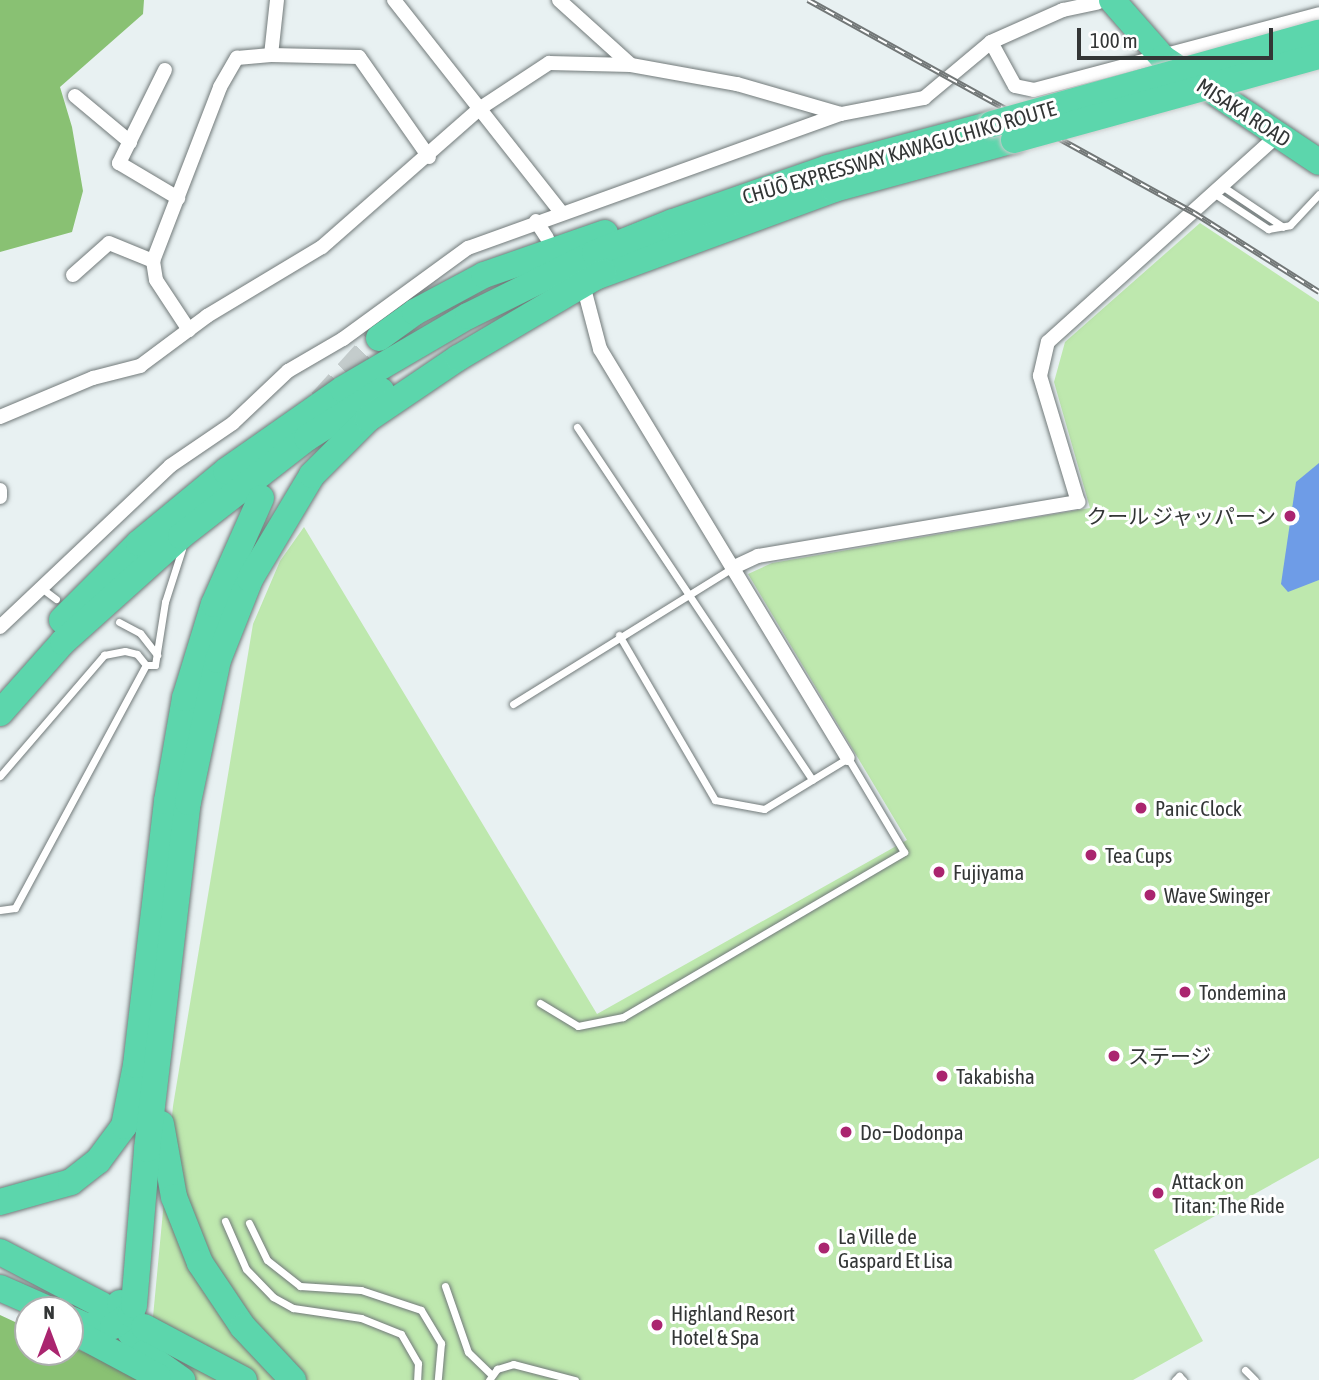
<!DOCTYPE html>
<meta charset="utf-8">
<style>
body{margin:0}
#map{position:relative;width:1319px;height:1380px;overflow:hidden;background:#e8f1f2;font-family:"Asap Condensed","Noto Sans JP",sans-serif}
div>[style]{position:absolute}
.green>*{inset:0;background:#bee8ae}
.forest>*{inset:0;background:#89c173}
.water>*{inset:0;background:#6e9ce7}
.highway-tunnel>*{height:26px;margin-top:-13px;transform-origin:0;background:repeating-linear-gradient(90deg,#c4cccc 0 26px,transparent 0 39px)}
.roads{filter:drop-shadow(0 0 2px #727a7a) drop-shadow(0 0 2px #727a7a)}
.lane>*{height:7px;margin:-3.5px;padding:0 3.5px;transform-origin:3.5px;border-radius:3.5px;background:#fff}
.street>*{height:14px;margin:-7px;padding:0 7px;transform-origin:7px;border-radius:7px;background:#fff}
.highway>*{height:26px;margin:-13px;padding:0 13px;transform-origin:13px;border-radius:13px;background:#5cd6ac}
.rail>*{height:6px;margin-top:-3px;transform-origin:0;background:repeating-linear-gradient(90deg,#fff 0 10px,#727777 0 20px);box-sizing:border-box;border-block:2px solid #727777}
.bridges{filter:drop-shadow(0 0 2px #cacbcb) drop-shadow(0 0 2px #cacbcb)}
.highway-bridge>*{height:26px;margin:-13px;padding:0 13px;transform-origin:13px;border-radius:13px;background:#5cd6ac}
.dots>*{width:19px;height:19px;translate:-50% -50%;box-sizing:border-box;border:4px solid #fff;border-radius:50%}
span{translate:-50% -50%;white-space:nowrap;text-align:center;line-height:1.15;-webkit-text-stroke:6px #fff;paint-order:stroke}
.street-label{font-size:21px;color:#333636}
.poi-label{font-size:21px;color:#333636}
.right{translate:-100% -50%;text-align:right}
.left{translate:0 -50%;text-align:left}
.north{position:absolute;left:14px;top:1296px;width:70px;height:70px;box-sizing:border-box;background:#fff;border:2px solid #adafaf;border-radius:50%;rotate:0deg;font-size:19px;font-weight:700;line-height:28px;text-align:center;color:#333636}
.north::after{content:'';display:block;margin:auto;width:24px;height:32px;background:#aa256f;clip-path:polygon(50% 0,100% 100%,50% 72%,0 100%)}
.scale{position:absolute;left:1077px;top:28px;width:196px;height:32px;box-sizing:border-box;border:4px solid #333636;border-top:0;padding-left:9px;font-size:21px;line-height:24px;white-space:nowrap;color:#333636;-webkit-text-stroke:5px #fff;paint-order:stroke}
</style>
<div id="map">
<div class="green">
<div style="clip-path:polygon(1200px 223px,1319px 302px,1319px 1158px,1154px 1250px,1203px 1341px,1133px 1380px,147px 1380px,173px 1106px,253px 624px,280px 561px,304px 527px,597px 1014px,907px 840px,748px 574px,772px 563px,1090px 508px,1054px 382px,1065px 342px)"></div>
</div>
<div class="forest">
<div style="clip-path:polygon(0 0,144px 0,143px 14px,60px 87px,72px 127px,83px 191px,72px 232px,0 252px)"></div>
<div style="clip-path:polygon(0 1315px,28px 1328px,28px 1352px,70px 1352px,70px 1346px,149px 1380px,0 1380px)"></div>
</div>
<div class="water">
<div style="clip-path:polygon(1319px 463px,1319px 580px,1288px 592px,1281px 584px,1296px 482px)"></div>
</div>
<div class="highway-tunnel">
<div style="left:321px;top:402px;width:86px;rotate:-47.8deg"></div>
</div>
<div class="roads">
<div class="lane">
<div style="left:1222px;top:186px;width:73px;rotate:33.9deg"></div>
<div style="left:1215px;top:194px;width:64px;rotate:33.4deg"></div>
<div style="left:1268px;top:229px;width:22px;rotate:-10deg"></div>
<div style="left:1290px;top:225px;width:42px;rotate:-46.9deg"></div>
<div style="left:577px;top:427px;width:424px;rotate:56.3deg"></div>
<div style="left:40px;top:587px;width:20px;rotate:37deg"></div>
<div style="left:119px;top:622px;width:24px;rotate:28deg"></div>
<div style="left:140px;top:633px;width:28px;rotate:52deg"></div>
<div style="left:513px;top:704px;width:258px;rotate:-31.8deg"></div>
<div style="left:0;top:776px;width:160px;rotate:-49.3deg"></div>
<div style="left:104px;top:655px;width:21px;rotate:-11deg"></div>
<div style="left:125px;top:651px;width:12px;rotate:14deg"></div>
<div style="left:137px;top:654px;width:14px;rotate:51deg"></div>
<div style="left:146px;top:665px;width:9px"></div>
<div style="left:155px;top:665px;width:64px;rotate:-81deg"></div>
<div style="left:165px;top:602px;width:56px;rotate:-72.2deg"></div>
<div style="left:0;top:910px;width:15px;rotate:-8deg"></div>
<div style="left:15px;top:908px;width:276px;rotate:-61.7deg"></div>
<div style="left:540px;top:1003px;width:44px;rotate:31.2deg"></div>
<div style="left:578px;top:1026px;width:46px;rotate:-11.3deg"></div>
<div style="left:623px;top:1017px;width:326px;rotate:-30.4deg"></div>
<div style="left:904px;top:852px;width:109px;rotate:-120.8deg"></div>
<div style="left:848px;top:758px;width:98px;rotate:148.7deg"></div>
<div style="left:764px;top:809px;width:50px;rotate:-169.6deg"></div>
<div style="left:715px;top:800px;width:191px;rotate:-120.2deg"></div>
<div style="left:225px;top:1221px;width:52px;rotate:66.4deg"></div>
<div style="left:246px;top:1269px;width:39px;rotate:46deg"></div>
<div style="left:273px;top:1297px;width:23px;rotate:29deg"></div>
<div style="left:293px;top:1308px;width:69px;rotate:8.4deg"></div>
<div style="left:361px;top:1318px;width:43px;rotate:21.8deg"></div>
<div style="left:401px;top:1334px;width:34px;rotate:60deg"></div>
<div style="left:418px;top:1363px;width:17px;rotate:93deg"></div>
<div style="left:249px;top:1223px;width:41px;rotate:64.1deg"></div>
<div style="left:267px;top:1260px;width:42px;rotate:38.2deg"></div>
<div style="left:300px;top:1286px;width:61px;rotate:3.8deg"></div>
<div style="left:361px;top:1290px;width:63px;rotate:18.4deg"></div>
<div style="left:421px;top:1310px;width:39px;rotate:59deg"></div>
<div style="left:441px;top:1343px;width:37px;rotate:95deg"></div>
<div style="left:445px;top:1286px;width:70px;rotate:70.8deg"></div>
<div style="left:468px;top:1352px;width:33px;rotate:44deg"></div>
<div style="left:1245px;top:1370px;width:14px;rotate:45deg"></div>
<div style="left:489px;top:1380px;width:14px;rotate:-54deg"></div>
<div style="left:497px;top:1369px;width:17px;rotate:-17deg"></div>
<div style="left:513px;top:1364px;width:64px;rotate:14.5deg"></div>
<div style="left:1175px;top:1380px;width:6px;rotate:-45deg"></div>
<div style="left:1179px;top:1376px;width:6px;rotate:45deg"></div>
</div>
<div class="street">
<div style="left:277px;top:0;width:55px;rotate:96.2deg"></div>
<div style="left:271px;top:55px;width:88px;rotate:1.3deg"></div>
<div style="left:359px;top:57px;width:122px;rotate:55deg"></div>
<div style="left:394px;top:0;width:270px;rotate:51.8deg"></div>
<div style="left:559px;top:0;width:97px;rotate:42.1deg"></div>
<div style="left:991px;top:42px;width:79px;rotate:-24deg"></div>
<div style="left:1063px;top:10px;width:35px;rotate:-12deg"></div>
<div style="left:165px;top:70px;width:104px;rotate:116.3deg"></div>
<div style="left:119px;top:163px;width:69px;rotate:30.7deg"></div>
<div style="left:75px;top:96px;width:72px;rotate:39.9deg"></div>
<div style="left:536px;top:221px;width:20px;rotate:57deg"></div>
<div style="left:153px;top:261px;width:186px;rotate:-68.9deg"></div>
<div style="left:220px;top:87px;width:34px;rotate:-60deg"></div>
<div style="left:237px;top:58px;width:34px;rotate:-5deg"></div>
<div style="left:73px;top:275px;width:48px;rotate:-41.6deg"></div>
<div style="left:109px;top:243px;width:48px;rotate:22.2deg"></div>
<div style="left:153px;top:261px;width:19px;rotate:81deg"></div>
<div style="left:156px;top:280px;width:60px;rotate:56.6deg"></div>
<div style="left:586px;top:296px;width:55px;rotate:75.2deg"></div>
<div style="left:600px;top:349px;width:478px;rotate:58.8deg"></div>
<div style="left:0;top:417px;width:101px;rotate:-22.8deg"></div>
<div style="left:93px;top:378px;width:49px;rotate:-14.3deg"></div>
<div style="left:140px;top:366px;width:84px;rotate:-36.7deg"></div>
<div style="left:207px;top:316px;width:134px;rotate:-31deg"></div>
<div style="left:322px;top:247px;width:209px;rotate:-41.3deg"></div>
<div style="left:479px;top:109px;width:84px;rotate:-33.3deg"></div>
<div style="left:549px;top:63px;width:82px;rotate:1.4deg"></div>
<div style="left:631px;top:65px;width:108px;rotate:10.2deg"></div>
<div style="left:737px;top:84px;width:108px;rotate:16.1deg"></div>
<div style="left:841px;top:114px;width:85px;rotate:-10.9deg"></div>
<div style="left:924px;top:98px;width:87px;rotate:-39.9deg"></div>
<div style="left:991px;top:42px;width:50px;rotate:61.4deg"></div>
<div style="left:1015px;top:86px;width:19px;rotate:12deg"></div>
<div style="left:1034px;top:90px;width:295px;rotate:-14.9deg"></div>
<div style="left:0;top:490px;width:7px;rotate:90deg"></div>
<div style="left:732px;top:568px;width:29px;rotate:-25deg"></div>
<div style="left:758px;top:556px;width:325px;rotate:-9.6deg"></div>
<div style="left:1078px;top:502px;width:132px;rotate:-106.8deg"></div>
<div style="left:1040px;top:376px;width:35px;rotate:-77deg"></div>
<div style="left:1048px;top:342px;width:309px;rotate:-42deg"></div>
<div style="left:0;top:627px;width:234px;rotate:-43.4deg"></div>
<div style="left:170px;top:466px;width:76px;rotate:-34.3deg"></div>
<div style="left:233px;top:423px;width:76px;rotate:-43.4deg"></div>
<div style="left:288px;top:371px;width:64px;rotate:-30.2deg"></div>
<div style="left:343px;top:339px;width:155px;rotate:-36.1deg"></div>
<div style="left:468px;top:248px;width:396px;rotate:-19.8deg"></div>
</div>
<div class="highway">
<div style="left:1112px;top:0;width:77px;rotate:48.7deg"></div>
<div style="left:1163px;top:58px;width:187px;rotate:33.7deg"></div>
<div style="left:587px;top:280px;width:263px;rotate:-20.2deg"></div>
<div style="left:834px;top:189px;width:187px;rotate:-15.2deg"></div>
<div style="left:379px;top:338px;width:44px;rotate:-35.8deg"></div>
<div style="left:415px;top:312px;width:78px;rotate:-28.2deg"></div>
<div style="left:484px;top:275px;width:128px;rotate:-19.1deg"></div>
<div style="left:62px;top:620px;width:109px;rotate:-45deg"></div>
<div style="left:139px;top:543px;width:113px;rotate:-39.6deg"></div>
<div style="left:226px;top:471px;width:143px;rotate:-35deg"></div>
<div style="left:343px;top:389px;width:145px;rotate:-30.3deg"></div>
<div style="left:468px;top:316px;width:142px;rotate:-26.4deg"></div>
<div style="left:595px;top:253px;width:84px;rotate:-21.7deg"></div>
<div style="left:673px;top:222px;width:164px;rotate:-19.2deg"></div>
<div style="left:828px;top:168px;width:170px;rotate:-15deg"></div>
<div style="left:0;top:713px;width:95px;rotate:-48.4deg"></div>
<div style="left:63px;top:642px;width:159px;rotate:-41.9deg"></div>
<div style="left:181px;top:536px;width:160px;rotate:-37.9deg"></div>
<div style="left:307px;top:438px;width:88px;rotate:-32.4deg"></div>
<div style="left:161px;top:1124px;width:74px;rotate:79.9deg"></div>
<div style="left:174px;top:1197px;width:71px;rotate:68.5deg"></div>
<div style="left:200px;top:1263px;width:77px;rotate:56.1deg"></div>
<div style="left:243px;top:1327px;width:73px;rotate:46.7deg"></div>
<div style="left:0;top:1202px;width:74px;rotate:-15.7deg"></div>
<div style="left:71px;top:1182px;width:34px;rotate:-38deg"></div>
<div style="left:98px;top:1161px;width:44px;rotate:-53.4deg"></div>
<div style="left:124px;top:1126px;width:62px;rotate:-78.9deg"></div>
<div style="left:136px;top:1065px;width:266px;rotate:-83.3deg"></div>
<div style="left:167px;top:801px;width:105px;rotate:-80.1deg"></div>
<div style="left:185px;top:698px;width:98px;rotate:-72.9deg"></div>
<div style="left:214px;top:604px;width:116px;rotate:-66.1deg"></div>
<div style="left:0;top:1252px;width:115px;rotate:27.5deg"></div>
<div style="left:0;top:1288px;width:55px;rotate:23.7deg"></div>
<div style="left:120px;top:1303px;width:31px;rotate:71deg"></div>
<div style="left:130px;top:1332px;width:25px;rotate:56deg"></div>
<div style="left:144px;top:1353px;width:47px;rotate:35.4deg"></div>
<div style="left:70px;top:1319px;width:17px;rotate:24deg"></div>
<div style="left:86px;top:1326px;width:27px"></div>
<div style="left:113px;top:1326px;width:22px;rotate:-34deg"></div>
<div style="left:131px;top:1314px;width:9px;rotate:-72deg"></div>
<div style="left:134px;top:1305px;width:157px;rotate:-85.2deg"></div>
<div style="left:147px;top:1149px;width:349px;rotate:-83.3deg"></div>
<div style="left:188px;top:802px;width:145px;rotate:-78.1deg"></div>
<div style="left:218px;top:660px;width:87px;rotate:-68.4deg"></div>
<div style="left:250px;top:579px;width:121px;rotate:-59.2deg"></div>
<div style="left:312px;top:475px;width:79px;rotate:-45deg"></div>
<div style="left:368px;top:419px;width:109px;rotate:-34.1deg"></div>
<div style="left:458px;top:358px;width:169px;rotate:-30.5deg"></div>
<div style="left:144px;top:1327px;width:113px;rotate:27.9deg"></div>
<div style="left:71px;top:1330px;width:98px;rotate:28.1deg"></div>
</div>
</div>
<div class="rail">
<div style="left:808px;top:0;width:441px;rotate:28.9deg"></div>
<div style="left:1194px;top:213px;width:148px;rotate:32.3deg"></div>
</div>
<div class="bridges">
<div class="highway-bridge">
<div style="left:992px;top:124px;width:339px;rotate:-15.6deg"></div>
<div style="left:1014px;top:140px;width:316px;rotate:-15.4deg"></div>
</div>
</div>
<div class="dots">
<div style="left:1290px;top:516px;background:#aa256f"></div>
<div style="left:1141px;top:808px;background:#aa256f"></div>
<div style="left:1091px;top:855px;background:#aa256f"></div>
<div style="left:939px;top:872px;background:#aa256f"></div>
<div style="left:1150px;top:895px;background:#aa256f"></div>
<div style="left:1185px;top:992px;background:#aa256f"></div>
<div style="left:1114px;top:1056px;background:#aa256f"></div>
<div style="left:942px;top:1076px;background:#aa256f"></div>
<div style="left:846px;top:1132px;background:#aa256f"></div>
<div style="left:1158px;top:1193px;background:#aa256f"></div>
<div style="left:824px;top:1248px;background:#aa256f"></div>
<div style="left:657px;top:1325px;background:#aa256f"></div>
</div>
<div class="street-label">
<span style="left:1244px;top:112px;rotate:33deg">MISAKA ROAD</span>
<span style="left:899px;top:152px;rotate:-16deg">CHŪŌ EXPRESSWAY KAWAGUCHIKO ROUTE</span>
</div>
<div class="poi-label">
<span class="right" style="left:1276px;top:516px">クール ジャッパーン</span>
<span class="left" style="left:1155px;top:808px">Panic Clock</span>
<span class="left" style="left:1105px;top:855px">Tea Cups</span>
<span class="left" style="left:953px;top:872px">Fujiyama</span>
<span class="left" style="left:1164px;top:895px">Wave Swinger</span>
<span class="left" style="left:1199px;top:992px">Tondemina</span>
<span class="left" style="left:1128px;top:1056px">ステージ</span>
<span class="left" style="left:956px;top:1076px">Takabisha</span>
<span class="left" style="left:860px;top:1132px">DoｰDodonpa</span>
<span class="left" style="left:1172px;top:1193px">Attack on<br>Titan: The Ride</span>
<span class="left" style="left:838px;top:1248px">La Ville de<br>Gaspard Et Lisa</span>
<span class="left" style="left:671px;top:1325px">Highland Resort<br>Hotel &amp; Spa</span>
</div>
<div class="north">N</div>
<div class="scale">100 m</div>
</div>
